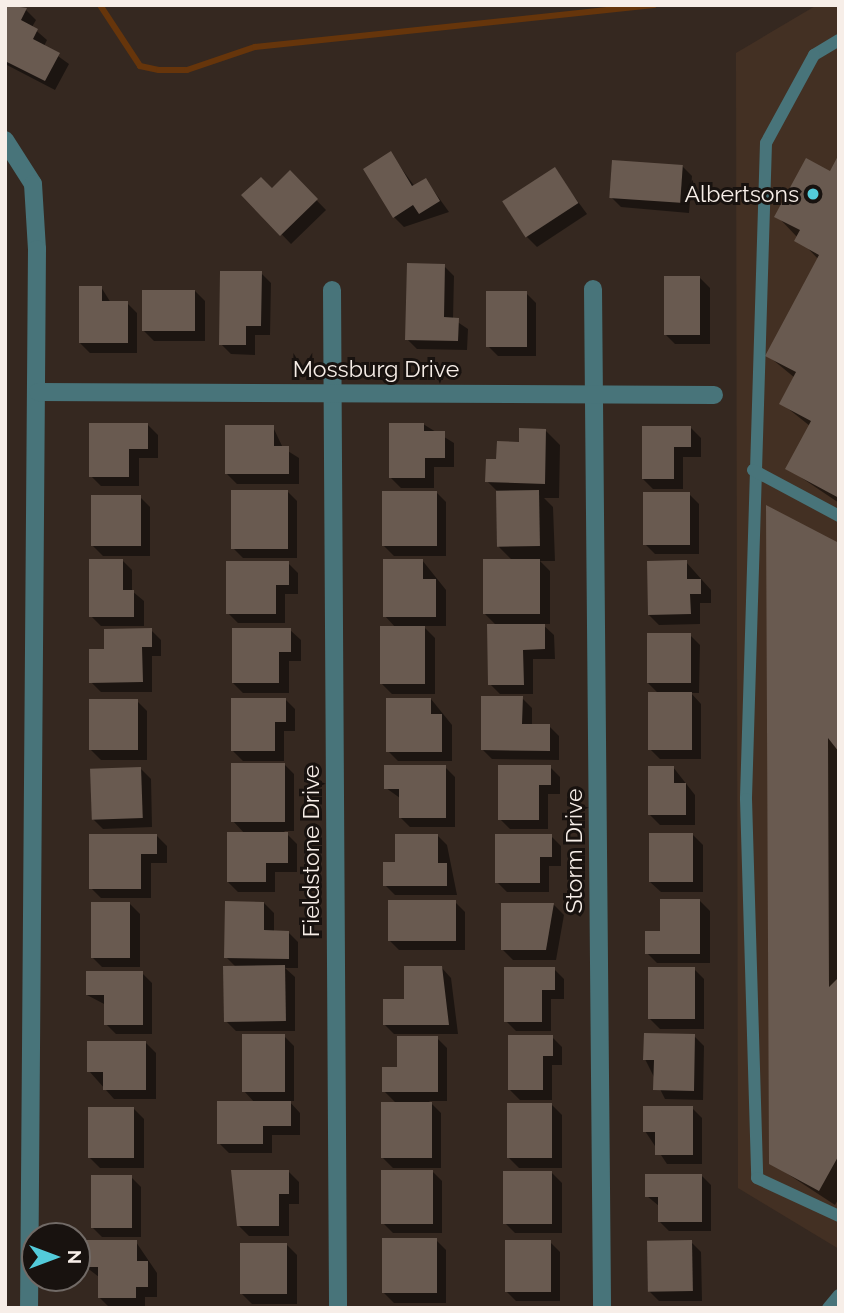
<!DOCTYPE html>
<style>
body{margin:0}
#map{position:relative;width:844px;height:1313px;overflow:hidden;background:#352820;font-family:Raleway,sans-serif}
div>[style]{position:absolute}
.built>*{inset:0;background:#433023}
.shadow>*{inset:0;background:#0007}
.stream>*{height:6px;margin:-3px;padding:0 3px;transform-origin:3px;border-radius:3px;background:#66350b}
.building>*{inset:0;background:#695a50;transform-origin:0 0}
.service>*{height:12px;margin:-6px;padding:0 6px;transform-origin:6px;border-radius:6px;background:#48747a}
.minor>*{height:18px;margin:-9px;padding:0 9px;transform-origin:9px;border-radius:9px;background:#48747a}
.dots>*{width:19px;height:19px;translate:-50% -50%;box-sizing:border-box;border:4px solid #18120f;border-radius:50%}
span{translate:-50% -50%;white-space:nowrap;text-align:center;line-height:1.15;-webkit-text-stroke:6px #18120f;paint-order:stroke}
.poi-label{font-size:23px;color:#f7eee8}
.right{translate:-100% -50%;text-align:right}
.street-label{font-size:23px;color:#f7eee8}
.frame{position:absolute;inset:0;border:7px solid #f7eee8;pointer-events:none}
.north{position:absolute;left:21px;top:1222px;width:70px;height:70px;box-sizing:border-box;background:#18120f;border:2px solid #716a66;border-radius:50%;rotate:90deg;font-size:19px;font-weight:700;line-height:28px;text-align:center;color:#f7eee8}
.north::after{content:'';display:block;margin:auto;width:24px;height:32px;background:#53cbda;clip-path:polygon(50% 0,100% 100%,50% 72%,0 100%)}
</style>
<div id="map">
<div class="built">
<div style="clip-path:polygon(817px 5px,839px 5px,839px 1249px,738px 1188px,736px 53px)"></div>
</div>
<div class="shadow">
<div style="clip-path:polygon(5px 5px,26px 10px,36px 20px,32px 27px,47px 40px,44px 46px,69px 64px,55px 90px,5px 64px)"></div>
<div style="clip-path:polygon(391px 154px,415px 187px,426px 180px,449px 212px,404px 227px,394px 217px)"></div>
<div style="clip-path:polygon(839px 157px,839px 503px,787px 468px,810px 426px,781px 403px,795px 378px,767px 355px,819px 260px,777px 216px,830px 173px)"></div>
<div style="clip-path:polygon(682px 166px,692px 176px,689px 213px,621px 207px,611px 197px)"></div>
<div style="clip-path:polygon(554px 169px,587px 214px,537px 247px,527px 237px)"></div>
<div style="clip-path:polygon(290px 173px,326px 210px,291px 244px,244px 195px,272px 190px)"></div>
<div style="clip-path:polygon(444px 266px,454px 276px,453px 319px,468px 329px,467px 350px,417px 349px,407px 339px)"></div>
<div style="clip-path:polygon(261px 273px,271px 283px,270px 335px,255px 335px,255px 355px,231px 354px,221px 344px)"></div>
<div style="clip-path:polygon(700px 278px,710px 288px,710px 344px,675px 344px,665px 334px)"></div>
<div style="clip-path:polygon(101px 287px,111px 303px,127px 303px,137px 313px,137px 353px,90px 353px,80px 343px)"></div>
<div style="clip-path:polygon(195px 291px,205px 301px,205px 341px,154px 341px,144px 331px)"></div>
<div style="clip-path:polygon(526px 293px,536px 303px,536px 356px,498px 356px,488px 346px)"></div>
<div style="clip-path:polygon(423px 424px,454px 443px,454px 467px,434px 467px,434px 488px,401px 488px,391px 478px)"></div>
<div style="clip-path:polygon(148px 425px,158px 435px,158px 458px,139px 458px,139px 486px,101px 486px,91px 476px)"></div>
<div style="clip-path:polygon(273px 427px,283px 448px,299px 458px,299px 484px,237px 484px,227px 474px)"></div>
<div style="clip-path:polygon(691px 428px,701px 438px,701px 457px,683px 457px,683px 489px,653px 489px,643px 479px)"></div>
<div style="clip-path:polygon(545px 430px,560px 445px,559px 498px,544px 498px,553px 507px,555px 561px,540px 561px,550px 571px,550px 624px,542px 624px,554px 635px,555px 659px,533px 659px,533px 694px,500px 694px,490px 684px,497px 626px,485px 614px,513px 561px,499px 547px,498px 492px,487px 481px,498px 461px)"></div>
<div style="clip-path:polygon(287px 491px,297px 501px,297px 558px,243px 558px,233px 548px)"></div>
<div style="clip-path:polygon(436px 492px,446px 502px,446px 556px,394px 556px,384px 546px)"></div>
<div style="clip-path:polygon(689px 494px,699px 504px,699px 554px,655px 554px,645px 544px)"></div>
<div style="clip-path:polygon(140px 497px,150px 507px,150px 556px,103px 556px,93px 546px)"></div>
<div style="clip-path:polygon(839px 545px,839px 1198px,835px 1205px,771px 1163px)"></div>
<div style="clip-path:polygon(122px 560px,132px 570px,132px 591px,144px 601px,144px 626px,101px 626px,91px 616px)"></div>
<div style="clip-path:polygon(422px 560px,446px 590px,446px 626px,423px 626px,435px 638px,435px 694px,392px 694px,382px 684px,396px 628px,385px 616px)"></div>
<div style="clip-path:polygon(686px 562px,711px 590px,711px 603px,700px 603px,700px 624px,659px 625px,649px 615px)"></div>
<div style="clip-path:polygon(288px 563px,298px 573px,298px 594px,285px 594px,285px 623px,238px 623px,228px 613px)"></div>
<div style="clip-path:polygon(151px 630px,161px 640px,161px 656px,152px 656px,152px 692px,101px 692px,91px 682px,106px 651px)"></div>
<div style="clip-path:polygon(290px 630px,301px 640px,301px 661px,289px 661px,289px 693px,243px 693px,233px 683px)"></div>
<div style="clip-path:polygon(690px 635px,700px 645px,699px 693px,691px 693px,701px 704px,701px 759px,660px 759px,650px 749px,659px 694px,648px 683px)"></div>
<div style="clip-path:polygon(522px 698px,532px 708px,532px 725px,549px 726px,559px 736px,559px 760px,492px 759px,482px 749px)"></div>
<div style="clip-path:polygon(285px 699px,295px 709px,295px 731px,284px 731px,284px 761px,243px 761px,233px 751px)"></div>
<div style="clip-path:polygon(431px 699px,452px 725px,452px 761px,398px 761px,388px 751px)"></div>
<div style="clip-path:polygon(137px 701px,147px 711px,147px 760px,101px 760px,91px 750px)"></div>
<div style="clip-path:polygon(284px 764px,294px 774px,294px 831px,284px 831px,297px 844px,297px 872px,275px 872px,275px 892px,238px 892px,228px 882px,245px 834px,233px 821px)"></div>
<div style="clip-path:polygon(445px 767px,455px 777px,455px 827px,410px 827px,400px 817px,400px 798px,386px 788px)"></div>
<div style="clip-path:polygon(550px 767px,560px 777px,560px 794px,548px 794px,548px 829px,510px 829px,500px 819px)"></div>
<div style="clip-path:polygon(673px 767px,695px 795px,695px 825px,660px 825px,650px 815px)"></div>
<div style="clip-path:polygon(141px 769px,151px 779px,152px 827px,103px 829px,93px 819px)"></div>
<div style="clip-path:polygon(437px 835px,447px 845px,457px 895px,395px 895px,385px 885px,396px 863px)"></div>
<div style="clip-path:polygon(693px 835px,703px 845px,703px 892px,661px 892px,650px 882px)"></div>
<div style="clip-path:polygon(157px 836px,167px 846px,167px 863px,151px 863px,151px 898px,101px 898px,91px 888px)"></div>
<div style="clip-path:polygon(551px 836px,561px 846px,561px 866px,549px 866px,549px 892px,507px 892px,497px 882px)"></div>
<div style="clip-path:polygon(700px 901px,710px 911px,710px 963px,657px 963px,647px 953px)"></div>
<div style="clip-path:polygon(455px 902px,465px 912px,465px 950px,399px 950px,389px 940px)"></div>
<div style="clip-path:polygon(264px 903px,274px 913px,274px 932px,288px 932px,298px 942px,298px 968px,285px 968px,295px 977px,295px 1031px,236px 1031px,226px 1021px,237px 968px,226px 957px)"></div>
<div style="clip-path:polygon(130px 904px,140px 914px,140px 967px,102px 967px,92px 957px)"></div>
<div style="clip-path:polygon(503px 905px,554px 905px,564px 915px,556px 960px,513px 960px,503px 950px)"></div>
<div style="clip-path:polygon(441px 967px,451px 978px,458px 1034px,394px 1034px,384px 1024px)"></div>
<div style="clip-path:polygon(554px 969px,564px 979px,564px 999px,551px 999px,551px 1031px,516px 1031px,506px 1021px)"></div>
<div style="clip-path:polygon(694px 969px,704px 979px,704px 1029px,660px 1029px,650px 1019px)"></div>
<div style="clip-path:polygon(142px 973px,152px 983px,152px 1034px,116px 1034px,106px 1024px,106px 1005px,87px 995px)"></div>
<div style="clip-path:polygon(284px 1036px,294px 1046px,294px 1101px,289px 1101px,300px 1113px,300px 1135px,272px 1135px,272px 1153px,229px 1153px,219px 1143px,255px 1103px,244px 1091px)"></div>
<div style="clip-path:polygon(694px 1036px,704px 1046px,703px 1100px,665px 1099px,645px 1059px)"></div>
<div style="clip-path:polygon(552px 1037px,562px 1047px,562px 1065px,552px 1065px,552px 1100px,520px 1100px,510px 1090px)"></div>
<div style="clip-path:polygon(437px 1038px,447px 1048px,447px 1101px,429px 1101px,441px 1113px,441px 1168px,393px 1168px,383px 1158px,396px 1103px,384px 1091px,399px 1069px)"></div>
<div style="clip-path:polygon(146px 1043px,156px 1053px,156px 1099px,114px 1099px,89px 1071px)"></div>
<div style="clip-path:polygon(552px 1105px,562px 1115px,562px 1168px,519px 1168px,509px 1158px)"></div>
<div style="clip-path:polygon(692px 1108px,702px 1118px,702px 1164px,667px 1164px,645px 1131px)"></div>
<div style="clip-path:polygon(134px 1109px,144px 1119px,144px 1168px,100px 1168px,90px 1158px)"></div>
<div style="clip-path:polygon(432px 1171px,442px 1181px,442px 1233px,393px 1233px,383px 1223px)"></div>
<div style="clip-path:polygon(289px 1172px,299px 1182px,299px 1204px,289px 1204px,289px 1236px,249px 1236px,239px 1226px)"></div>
<div style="clip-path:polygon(552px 1173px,562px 1183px,562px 1233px,515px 1233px,505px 1223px)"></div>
<div style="clip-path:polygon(701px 1175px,711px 1185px,711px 1231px,669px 1231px,659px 1221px,659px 1206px,647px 1196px)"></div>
<div style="clip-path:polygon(131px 1177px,141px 1187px,141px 1237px,102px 1237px,92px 1227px)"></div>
<div style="clip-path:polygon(436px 1240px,446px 1250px,446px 1303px,394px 1303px,384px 1293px)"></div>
<div style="clip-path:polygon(136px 1242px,157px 1273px,157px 1297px,145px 1297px,145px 1307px,109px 1307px,99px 1297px,99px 1277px,86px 1267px)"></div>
<div style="clip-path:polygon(550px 1242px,560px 1252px,560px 1301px,516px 1301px,506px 1291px)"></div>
<div style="clip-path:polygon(691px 1242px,701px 1252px,702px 1301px,659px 1301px,649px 1291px)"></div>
<div style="clip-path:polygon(287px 1245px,297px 1255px,297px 1304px,252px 1304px,242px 1294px)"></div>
</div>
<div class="stream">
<div style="left:100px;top:5px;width:73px;rotate:56.7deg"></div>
<div style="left:140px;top:66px;width:19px;rotate:12deg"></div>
<div style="left:159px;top:70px;width:28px"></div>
<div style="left:187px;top:70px;width:72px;rotate:-18.7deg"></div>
<div style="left:255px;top:47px;width:401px;rotate:-6deg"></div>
</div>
<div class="building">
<div style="clip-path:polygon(5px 5px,27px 8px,21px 20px,38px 29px,33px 39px,60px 53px,45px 81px,5px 61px)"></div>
<div style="clip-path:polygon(391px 151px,412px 186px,426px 178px,440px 201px,419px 214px,413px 205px,393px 218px,363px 169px)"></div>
<div style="clip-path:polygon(839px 154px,839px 498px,785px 469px,811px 421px,779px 404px,796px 372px,765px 356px,819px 255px,794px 241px,800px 230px,774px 217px,806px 158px,830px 171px)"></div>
<div style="left:612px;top:160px;width:71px;height:38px;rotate:4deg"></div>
<div style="left:555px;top:167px;width:43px;height:63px;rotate:57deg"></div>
<div style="clip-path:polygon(290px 170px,318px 199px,280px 236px,241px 195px,261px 177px,272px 188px)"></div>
<div style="clip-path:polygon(407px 263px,445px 264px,444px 317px,459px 318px,458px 341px,405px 340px)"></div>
<div style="clip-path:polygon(220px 271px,262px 271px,261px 326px,246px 326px,246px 345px,219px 345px)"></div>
<div style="left:664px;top:276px;width:36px;height:59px"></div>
<div style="clip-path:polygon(79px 286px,102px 286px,102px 301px,128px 301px,128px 343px,79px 343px)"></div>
<div style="left:142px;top:290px;width:53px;height:41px"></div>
<div style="left:486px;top:291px;width:41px;height:56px"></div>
<div style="clip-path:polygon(89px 423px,148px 423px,148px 449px,129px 449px,129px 477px,89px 477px)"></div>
<div style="clip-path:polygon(389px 423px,424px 423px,424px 431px,445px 431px,445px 458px,425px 458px,425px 478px,389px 478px)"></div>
<div style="clip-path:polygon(225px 425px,274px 425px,274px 446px,289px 446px,289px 474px,225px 474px)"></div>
<div style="clip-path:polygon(642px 426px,691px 426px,691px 447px,674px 447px,674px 479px,642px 479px)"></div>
<div style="clip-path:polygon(519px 428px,546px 429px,545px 484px,485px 482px,486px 459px,496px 459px,497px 441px,519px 442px)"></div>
<div style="left:231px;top:490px;width:57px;height:59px"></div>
<div style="left:539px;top:490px;width:56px;height:43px;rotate:89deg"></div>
<div style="left:382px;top:491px;width:55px;height:55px"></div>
<div style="left:643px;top:492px;width:47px;height:53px"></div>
<div style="left:91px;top:495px;width:50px;height:51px"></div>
<div style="clip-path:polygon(766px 505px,839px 543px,839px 752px,828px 738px,829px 987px,839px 977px,839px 1155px,819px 1191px,769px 1164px)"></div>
<div style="clip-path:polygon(89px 559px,123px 559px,123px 590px,134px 590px,134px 617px,89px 617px)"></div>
<div style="clip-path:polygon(383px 559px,423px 559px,423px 579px,436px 579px,436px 617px,383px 617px)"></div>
<div style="left:483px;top:559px;width:57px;height:55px"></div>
<div style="clip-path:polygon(687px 560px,687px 579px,701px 579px,701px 594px,690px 594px,691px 614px,648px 615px,647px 561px)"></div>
<div style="clip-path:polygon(226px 561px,289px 561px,289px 585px,276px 585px,276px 614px,226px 614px)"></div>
<div style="clip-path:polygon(487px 624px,545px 624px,545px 649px,523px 650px,524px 685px,488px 685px)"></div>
<div style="left:380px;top:626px;width:45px;height:58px"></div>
<div style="clip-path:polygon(152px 628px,152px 647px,142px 647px,143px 682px,89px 683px,89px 649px,104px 649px,104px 629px)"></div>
<div style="clip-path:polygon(232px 628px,291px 628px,291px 652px,279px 652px,279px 683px,232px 683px)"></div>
<div style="left:647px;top:633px;width:44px;height:50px"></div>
<div style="left:648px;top:692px;width:44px;height:58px"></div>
<div style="clip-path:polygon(481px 696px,523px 696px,522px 724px,550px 724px,550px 751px,481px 750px)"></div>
<div style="clip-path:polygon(231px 698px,286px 698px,286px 722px,275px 722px,275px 751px,231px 751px)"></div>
<div style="clip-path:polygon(386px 698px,431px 698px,431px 714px,442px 714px,442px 752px,386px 752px)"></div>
<div style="left:89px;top:699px;width:49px;height:51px"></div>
<div style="left:231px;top:763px;width:54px;height:59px"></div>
<div style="clip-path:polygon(384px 765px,446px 765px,446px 818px,399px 818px,399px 789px,384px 789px)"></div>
<div style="clip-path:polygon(498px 765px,551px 765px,551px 785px,539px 785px,539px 820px,498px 820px)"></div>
<div style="clip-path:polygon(648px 766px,674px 766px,674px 783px,686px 783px,686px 815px,648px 815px)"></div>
<div style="left:141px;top:767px;width:51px;height:51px;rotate:88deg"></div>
<div style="clip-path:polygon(227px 832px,288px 832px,288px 863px,266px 863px,266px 882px,227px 882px)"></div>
<div style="left:649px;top:833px;width:44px;height:49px"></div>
<div style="clip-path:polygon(89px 834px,157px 834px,157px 854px,141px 854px,141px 889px,89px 889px)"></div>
<div style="clip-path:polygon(395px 834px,438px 834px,438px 863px,447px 863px,447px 886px,383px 886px,383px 862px,395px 862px)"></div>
<div style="clip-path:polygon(495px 834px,552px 834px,552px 857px,540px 857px,540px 883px,495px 883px)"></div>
<div style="clip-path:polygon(660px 899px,700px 899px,700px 954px,645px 954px,645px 931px,660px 931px)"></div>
<div style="left:388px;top:900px;width:68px;height:41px"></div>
<div style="clip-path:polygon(225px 901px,264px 902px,264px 930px,289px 931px,289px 959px,224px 958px)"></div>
<div style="left:91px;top:902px;width:39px;height:56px"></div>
<div style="clip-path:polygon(501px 903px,554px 903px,546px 950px,501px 950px)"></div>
<div style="left:285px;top:965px;width:56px;height:62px;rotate:89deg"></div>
<div style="clip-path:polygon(404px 966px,442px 966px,449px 1025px,383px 1025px,383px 999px,404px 999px)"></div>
<div style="clip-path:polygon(504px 967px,555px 967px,555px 990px,542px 990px,542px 1022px,504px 1022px)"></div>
<div style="left:648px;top:967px;width:47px;height:52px"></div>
<div style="clip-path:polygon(86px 971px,143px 971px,143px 1025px,104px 1025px,104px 995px,86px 995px)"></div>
<div style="clip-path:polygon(644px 1033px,695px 1034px,694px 1091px,653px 1090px,654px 1060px,643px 1060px)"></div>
<div style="left:242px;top:1034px;width:43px;height:58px"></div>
<div style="clip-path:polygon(508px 1035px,553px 1035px,553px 1056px,543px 1056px,543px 1090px,508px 1090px)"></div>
<div style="clip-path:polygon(397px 1036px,438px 1036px,438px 1092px,382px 1092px,382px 1067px,397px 1067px)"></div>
<div style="clip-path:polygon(87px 1041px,146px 1041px,146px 1090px,103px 1090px,103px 1072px,87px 1072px)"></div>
<div style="clip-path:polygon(217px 1101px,291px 1101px,291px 1126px,263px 1126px,263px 1144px,217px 1144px)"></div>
<div style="left:381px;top:1102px;width:51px;height:56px"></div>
<div style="left:507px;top:1103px;width:45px;height:55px"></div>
<div style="clip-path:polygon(643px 1106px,693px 1106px,693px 1155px,655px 1155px,655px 1132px,643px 1132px)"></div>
<div style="left:88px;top:1107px;width:46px;height:51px"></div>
<div style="clip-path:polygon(231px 1170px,289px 1170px,289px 1194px,279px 1194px,279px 1226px,237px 1226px)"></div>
<div style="left:381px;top:1170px;width:52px;height:54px"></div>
<div style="left:503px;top:1171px;width:49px;height:53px"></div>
<div style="clip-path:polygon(645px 1174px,702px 1174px,702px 1222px,658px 1222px,658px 1197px,645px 1197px)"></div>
<div style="left:91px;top:1175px;width:41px;height:53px"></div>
<div style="left:382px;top:1238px;width:55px;height:55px"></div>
<div style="clip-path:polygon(84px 1240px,137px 1240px,137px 1261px,148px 1261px,148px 1287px,136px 1287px,136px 1298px,98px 1298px,98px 1267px,84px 1267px)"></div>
<div style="left:505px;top:1240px;width:46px;height:52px"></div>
<div style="left:692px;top:1240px;width:51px;height:45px;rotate:89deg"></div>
<div style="left:240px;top:1243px;width:47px;height:51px"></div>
</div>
<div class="service">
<div style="left:839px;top:40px;width:29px;rotate:149deg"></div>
<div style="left:814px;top:55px;width:100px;rotate:118.6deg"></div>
<div style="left:766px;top:143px;width:656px;rotate:91.75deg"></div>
<div style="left:746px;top:799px;width:379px;rotate:88.3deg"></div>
<div style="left:757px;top:1178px;width:90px;rotate:24.9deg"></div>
<div style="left:753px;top:470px;width:98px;rotate:28.1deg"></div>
<div style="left:828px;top:1308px;width:17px;rotate:-50deg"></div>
</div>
<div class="minor">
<div style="left:5px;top:140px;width:52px;rotate:57.5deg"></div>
<div style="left:33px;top:184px;width:65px;rotate:86.5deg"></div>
<div style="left:37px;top:249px;width:1059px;rotate:90.43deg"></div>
<div style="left:593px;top:289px;width:1019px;rotate:89.49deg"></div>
<div style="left:332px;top:290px;width:1018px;rotate:89.66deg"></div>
<div style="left:38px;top:392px;width:676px;rotate:0.25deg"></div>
</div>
<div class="dots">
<div style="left:813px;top:194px;background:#53cbda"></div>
</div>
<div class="poi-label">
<span class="right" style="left:799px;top:194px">Albertsons</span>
</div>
<div class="street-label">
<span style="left:376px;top:369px">Mossburg Drive</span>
<span style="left:311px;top:851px;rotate:-90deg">Fieldstone Drive</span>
<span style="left:574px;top:851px;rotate:-90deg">Storm Drive</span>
</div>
<div class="frame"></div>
<div class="north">N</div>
</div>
